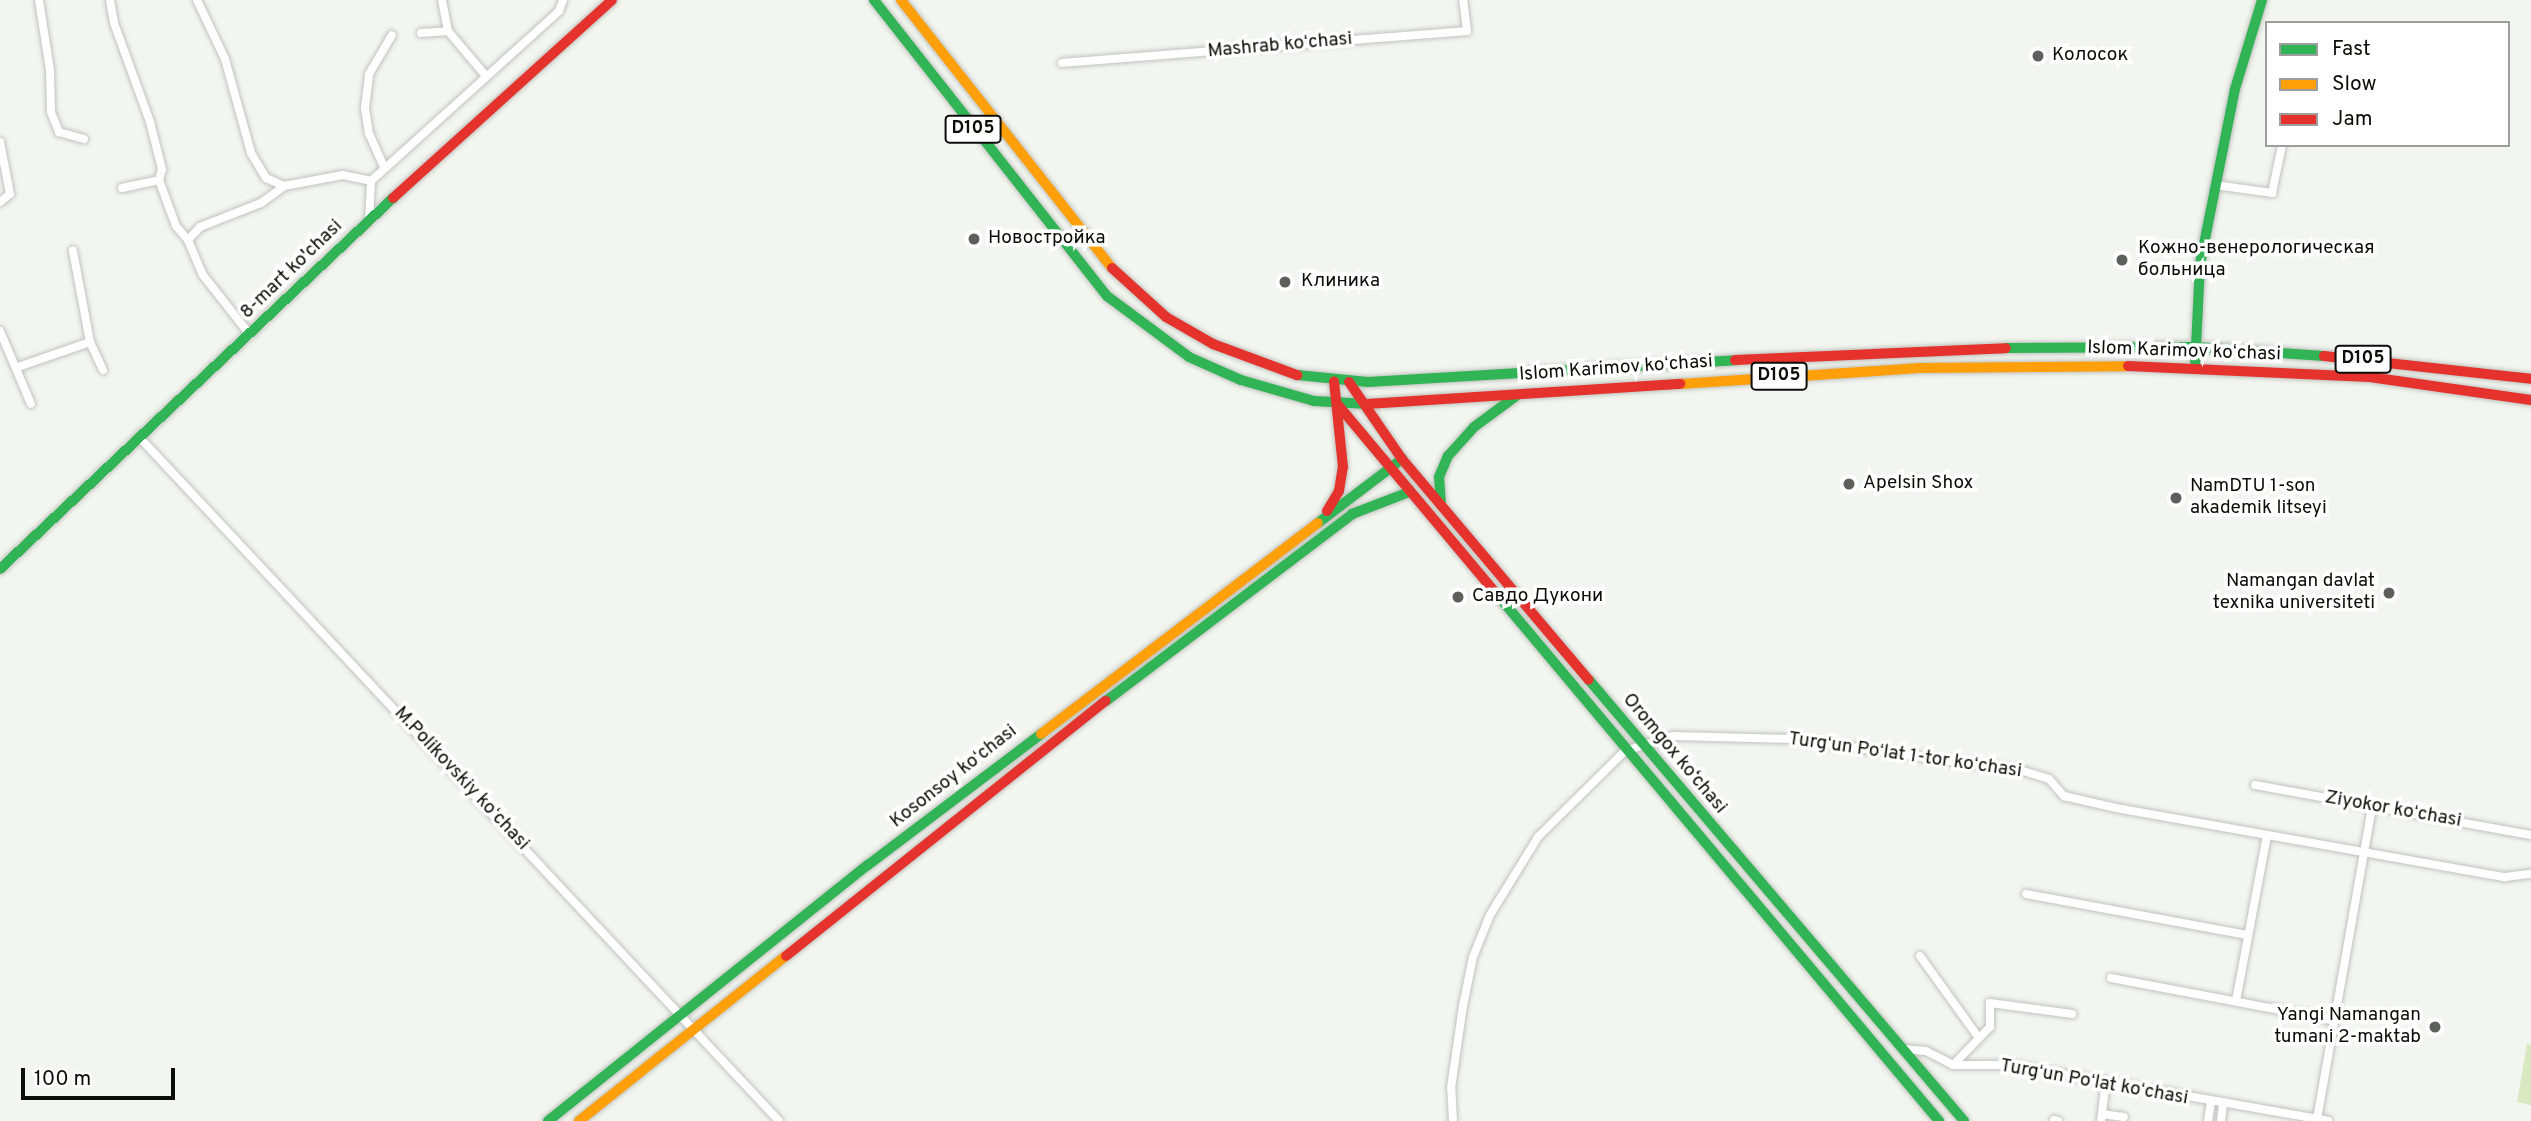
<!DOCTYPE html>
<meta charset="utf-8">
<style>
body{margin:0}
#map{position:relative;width:2531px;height:1121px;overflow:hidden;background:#f3f6f0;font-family:Overpass,sans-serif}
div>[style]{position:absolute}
.green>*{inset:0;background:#d9e8c0}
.roads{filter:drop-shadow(0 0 2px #c1c3be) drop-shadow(0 0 2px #c1c3be)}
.street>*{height:8px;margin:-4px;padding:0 4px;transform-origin:4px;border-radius:4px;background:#fdfefd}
.fast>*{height:10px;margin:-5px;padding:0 5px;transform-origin:5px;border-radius:5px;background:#30b455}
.slow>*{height:10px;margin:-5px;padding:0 5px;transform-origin:5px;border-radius:5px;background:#ff9f0a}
.jam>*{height:10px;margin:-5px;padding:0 5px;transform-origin:5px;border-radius:5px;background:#e5322d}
.dots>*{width:19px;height:19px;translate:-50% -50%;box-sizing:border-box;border:4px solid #fff;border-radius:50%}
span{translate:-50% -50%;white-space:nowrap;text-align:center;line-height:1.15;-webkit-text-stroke:7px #fff;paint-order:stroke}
.shield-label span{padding:2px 5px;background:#fff;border:2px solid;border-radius:5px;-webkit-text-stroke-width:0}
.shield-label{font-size:18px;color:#0b0d09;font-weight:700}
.street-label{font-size:19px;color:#0b0d09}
.poi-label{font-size:19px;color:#0b0d09}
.left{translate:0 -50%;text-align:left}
.right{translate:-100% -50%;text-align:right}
.legend{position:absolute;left:2265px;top:21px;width:245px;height:126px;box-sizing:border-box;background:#fff;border:2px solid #9d9e9d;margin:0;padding:9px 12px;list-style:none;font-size:21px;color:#0b0d09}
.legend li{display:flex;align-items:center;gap:14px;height:35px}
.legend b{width:35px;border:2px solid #9d9e9d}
.scale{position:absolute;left:21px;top:1068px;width:154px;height:32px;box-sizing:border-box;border:4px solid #0b0d09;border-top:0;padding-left:9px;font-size:21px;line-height:24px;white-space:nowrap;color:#0b0d09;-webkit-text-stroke:5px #fff;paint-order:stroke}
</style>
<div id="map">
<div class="green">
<div style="clip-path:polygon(2527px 1044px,2531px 1045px,2531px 1105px,2517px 1102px)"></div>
</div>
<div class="roads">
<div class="street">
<div style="left:39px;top:0;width:71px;rotate:81.1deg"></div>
<div style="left:50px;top:70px;width:42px;rotate:88.6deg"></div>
<div style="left:51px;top:112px;width:22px;rotate:68deg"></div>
<div style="left:59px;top:132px;width:26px;rotate:16deg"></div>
<div style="left:110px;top:0;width:23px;rotate:80deg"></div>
<div style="left:114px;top:23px;width:105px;rotate:70deg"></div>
<div style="left:150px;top:122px;width:49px;rotate:75.7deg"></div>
<div style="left:162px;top:169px;width:11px;rotate:105deg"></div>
<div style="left:159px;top:180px;width:49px;rotate:69.7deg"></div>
<div style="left:176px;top:226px;width:18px;rotate:49deg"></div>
<div style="left:188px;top:240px;width:38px;rotate:67deg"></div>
<div style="left:203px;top:275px;width:76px;rotate:51.9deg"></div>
<div style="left:197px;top:0;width:65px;rotate:64.6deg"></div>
<div style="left:225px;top:59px;width:98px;rotate:74.5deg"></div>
<div style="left:251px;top:153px;width:29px;rotate:59deg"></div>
<div style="left:266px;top:178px;width:20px;rotate:24deg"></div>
<div style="left:284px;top:186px;width:60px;rotate:-10.6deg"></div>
<div style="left:343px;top:175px;width:29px;rotate:12deg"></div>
<div style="left:442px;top:0;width:32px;rotate:79deg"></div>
<div style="left:448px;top:31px;width:59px;rotate:49.8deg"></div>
<div style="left:421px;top:33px;width:27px;rotate:-4deg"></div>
<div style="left:1062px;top:63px;width:406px;rotate:-4.5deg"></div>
<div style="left:1467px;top:31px;width:31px;rotate:-97deg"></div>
<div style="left:0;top:142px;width:53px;rotate:79.1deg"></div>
<div style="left:10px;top:194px;width:13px;rotate:141deg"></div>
<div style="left:384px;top:167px;width:36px;rotate:-114deg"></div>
<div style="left:369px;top:134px;width:26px;rotate:-99deg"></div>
<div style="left:365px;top:108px;width:34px;rotate:-83deg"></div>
<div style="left:369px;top:74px;width:45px;rotate:-59.5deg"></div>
<div style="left:2215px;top:185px;width:58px;rotate:8deg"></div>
<div style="left:2272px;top:193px;width:49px;rotate:-78.2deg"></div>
<div style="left:122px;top:188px;width:38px;rotate:-12deg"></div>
<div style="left:369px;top:220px;width:39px;rotate:-87deg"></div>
<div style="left:371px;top:181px;width:253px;rotate:-42.1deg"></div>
<div style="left:559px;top:11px;width:12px;rotate:-70deg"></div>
<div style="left:188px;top:240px;width:18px;rotate:-47deg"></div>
<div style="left:200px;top:227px;width:66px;rotate:-21.5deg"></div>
<div style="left:261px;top:203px;width:29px;rotate:-36deg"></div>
<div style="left:0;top:331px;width:79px;rotate:67deg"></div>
<div style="left:90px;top:342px;width:31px;rotate:65deg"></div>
<div style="left:18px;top:367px;width:76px;rotate:-19.1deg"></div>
<div style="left:90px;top:342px;width:93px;rotate:-100.6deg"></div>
<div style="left:141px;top:439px;width:934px;rotate:46.91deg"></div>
<div style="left:2255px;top:785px;width:280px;rotate:10.3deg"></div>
<div style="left:2026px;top:894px;width:225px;rotate:10.5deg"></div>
<div style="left:1920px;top:956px;width:101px;rotate:54.3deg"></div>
<div style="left:2111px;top:978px;width:226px;rotate:10.7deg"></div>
<div style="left:2236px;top:1001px;width:168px;rotate:-79.4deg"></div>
<div style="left:1903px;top:1049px;width:23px;rotate:5deg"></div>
<div style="left:1926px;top:1051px;width:30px;rotate:27deg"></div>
<div style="left:1953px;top:1065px;width:59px"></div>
<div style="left:2012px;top:1065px;width:321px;rotate:10deg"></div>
<div style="left:1953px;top:1065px;width:53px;rotate:-45.8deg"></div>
<div style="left:1990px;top:1027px;width:24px;rotate:-90deg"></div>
<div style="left:1990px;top:1003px;width:83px;rotate:7.6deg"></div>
<div style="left:2102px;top:1114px;width:22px;rotate:8deg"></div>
<div style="left:2317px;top:1119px;width:317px;rotate:-80deg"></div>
<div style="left:2054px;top:1120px;width:4px;rotate:14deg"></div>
<div style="left:1453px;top:1121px;width:33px;rotate:-93deg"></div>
<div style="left:1451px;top:1088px;width:83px;rotate:-81.7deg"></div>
<div style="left:1463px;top:1006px;width:50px;rotate:-78.5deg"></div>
<div style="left:1473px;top:957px;width:45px;rotate:-68deg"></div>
<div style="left:1490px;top:915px;width:92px;rotate:-58.4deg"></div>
<div style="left:1538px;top:837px;width:122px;rotate:-44.7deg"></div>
<div style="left:1625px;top:751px;width:50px;rotate:-17.4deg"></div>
<div style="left:1673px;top:736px;width:119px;rotate:1.4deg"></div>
<div style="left:1792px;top:739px;width:233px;rotate:7.9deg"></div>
<div style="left:2023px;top:771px;width:27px;rotate:17deg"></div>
<div style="left:2049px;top:779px;width:23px;rotate:49deg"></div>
<div style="left:2064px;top:796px;width:53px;rotate:13deg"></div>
<div style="left:2116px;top:808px;width:395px;rotate:10.1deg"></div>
<div style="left:2505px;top:877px;width:26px;rotate:-7deg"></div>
<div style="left:2101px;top:1121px;width:38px;rotate:-83deg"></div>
<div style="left:2208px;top:1121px;width:18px;rotate:-81deg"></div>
<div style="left:2221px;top:1121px;width:16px;rotate:-83deg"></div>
</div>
<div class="fast">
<div style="left:874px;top:0;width:377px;rotate:51.8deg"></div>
<div style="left:1107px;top:296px;width:102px;rotate:36.6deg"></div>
<div style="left:1189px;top:357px;width:57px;rotate:23.9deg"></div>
<div style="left:1241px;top:380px;width:76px;rotate:16deg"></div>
<div style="left:1314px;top:401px;width:54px;rotate:3.2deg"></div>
<div style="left:2006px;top:348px;width:189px;rotate:-0.3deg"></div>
<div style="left:2195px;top:347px;width:129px;rotate:4deg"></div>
<div style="left:2195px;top:367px;width:103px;rotate:-87.2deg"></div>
<div style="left:2200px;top:264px;width:178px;rotate:-78.7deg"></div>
<div style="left:2235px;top:89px;width:93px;rotate:-73.1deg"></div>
<div style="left:1297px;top:375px;width:71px;rotate:5.6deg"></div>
<div style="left:1368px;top:382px;width:368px;rotate:-3.4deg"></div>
<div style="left:1441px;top:505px;width:28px;rotate:-94deg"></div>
<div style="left:1439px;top:477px;width:23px;rotate:-67deg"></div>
<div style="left:1448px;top:456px;width:39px;rotate:-48deg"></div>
<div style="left:1474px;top:427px;width:52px;rotate:-36.4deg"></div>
<div style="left:1318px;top:523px;width:106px;rotate:-37.3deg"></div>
<div style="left:0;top:569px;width:540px;rotate:-43.35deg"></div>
<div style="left:1495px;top:592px;width:691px;rotate:49.99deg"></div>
<div style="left:1589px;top:680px;width:579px;rotate:49.62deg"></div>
<div style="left:1106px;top:701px;width:309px;rotate:-37.2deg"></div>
<div style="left:1352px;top:514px;width:61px;rotate:-21.1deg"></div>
<div style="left:548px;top:1121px;width:410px;rotate:-38.7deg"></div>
<div style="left:868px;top:865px;width:217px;rotate:-37.1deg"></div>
</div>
<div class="slow">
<div style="left:901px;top:0;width:341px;rotate:51.8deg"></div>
<div style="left:1680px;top:384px;width:240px;rotate:-3.8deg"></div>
<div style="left:1919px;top:368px;width:209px;rotate:-0.5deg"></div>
<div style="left:1041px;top:734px;width:348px;rotate:-37.3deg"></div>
<div style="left:579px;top:1121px;width:265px;rotate:-38.6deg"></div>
</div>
<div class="jam">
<div style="left:393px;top:198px;width:295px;rotate:-42.1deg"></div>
<div style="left:1112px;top:268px;width:73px;rotate:42.2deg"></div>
<div style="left:1166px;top:317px;width:54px;rotate:29.9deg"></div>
<div style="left:1213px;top:344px;width:90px;rotate:20.3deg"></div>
<div style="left:2324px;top:356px;width:208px;rotate:6.3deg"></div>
<div style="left:1735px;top:360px;width:271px;rotate:-2.5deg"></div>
<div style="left:2128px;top:366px;width:241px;rotate:2.6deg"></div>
<div style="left:2369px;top:377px;width:164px;rotate:8.1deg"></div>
<div style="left:1349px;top:382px;width:93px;rotate:55.5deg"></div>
<div style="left:1402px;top:459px;width:289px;rotate:49.8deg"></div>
<div style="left:1368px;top:404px;width:313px;rotate:-3.7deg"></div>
<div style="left:1338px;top:405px;width:244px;rotate:50deg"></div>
<div style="left:1327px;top:511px;width:23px;rotate:-59deg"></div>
<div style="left:1339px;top:491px;width:24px;rotate:-81deg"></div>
<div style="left:1343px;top:467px;width:86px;rotate:-96deg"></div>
<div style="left:786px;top:956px;width:409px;rotate:-38.6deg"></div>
</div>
</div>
<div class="dots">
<div style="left:2038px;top:56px;background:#5c5f5a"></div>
<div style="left:974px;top:239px;background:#5c5f5a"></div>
<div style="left:2122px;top:260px;background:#5c5f5a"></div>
<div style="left:1285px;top:282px;background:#5c5f5a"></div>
<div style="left:1849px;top:484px;background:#5c5f5a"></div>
<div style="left:2176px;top:498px;background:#5c5f5a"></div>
<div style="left:2389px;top:593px;background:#5c5f5a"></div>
<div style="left:1458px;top:597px;background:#5c5f5a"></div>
<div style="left:2435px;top:1027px;background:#5c5f5a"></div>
</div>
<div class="shield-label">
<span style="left:973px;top:129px">D105</span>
<span style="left:2363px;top:359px">D105</span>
<span style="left:1779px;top:376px">D105</span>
</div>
<div class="street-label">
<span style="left:1280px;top:46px;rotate:-5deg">Mashrab koʻchasi</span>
<span style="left:292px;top:270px;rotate:-44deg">8-mart ko'chasi</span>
<span style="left:2184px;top:352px;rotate:2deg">Islom Karimov koʻchasi</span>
<span style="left:1616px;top:369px;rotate:-4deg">Islom Karimov koʻchasi</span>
<span style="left:1674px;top:754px;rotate:50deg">Oromgox ko‘chasi</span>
<span style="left:1905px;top:756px;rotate:8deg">Turgʻun Poʻlat 1-tor koʻchasi</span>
<span style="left:954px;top:777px;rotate:-38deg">Kosonsoy koʻchasi</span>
<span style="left:461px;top:779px;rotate:47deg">M.Polikovskiy koʻchasi</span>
<span style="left:2393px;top:810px;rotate:10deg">Ziyokor koʻchasi</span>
<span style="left:2094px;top:1083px;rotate:10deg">Turgʻun Poʻlat koʻchasi</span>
</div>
<div class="poi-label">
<span class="left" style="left:2052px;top:56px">Колосок</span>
<span class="left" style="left:988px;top:239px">Новостройка</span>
<span class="left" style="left:2138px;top:260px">Кожно-венерологическая<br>больница</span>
<span class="left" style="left:1301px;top:282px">Клиника</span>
<span class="left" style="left:1863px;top:484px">Apelsin Shox</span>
<span class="left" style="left:2190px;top:498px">NamDTU 1-son<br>akademik litseyi</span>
<span class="right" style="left:2375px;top:593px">Namangan davlat<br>texnika universiteti</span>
<span class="left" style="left:1472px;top:597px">Савдо Дукони</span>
<span class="right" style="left:2421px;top:1027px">Yangi Namangan<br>tumani 2-maktab</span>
</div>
<ul class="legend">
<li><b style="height:9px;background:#30b455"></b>Fast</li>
<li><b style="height:9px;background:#ff9f0a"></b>Slow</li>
<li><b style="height:9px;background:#e5322d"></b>Jam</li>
</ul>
<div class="scale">100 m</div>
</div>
